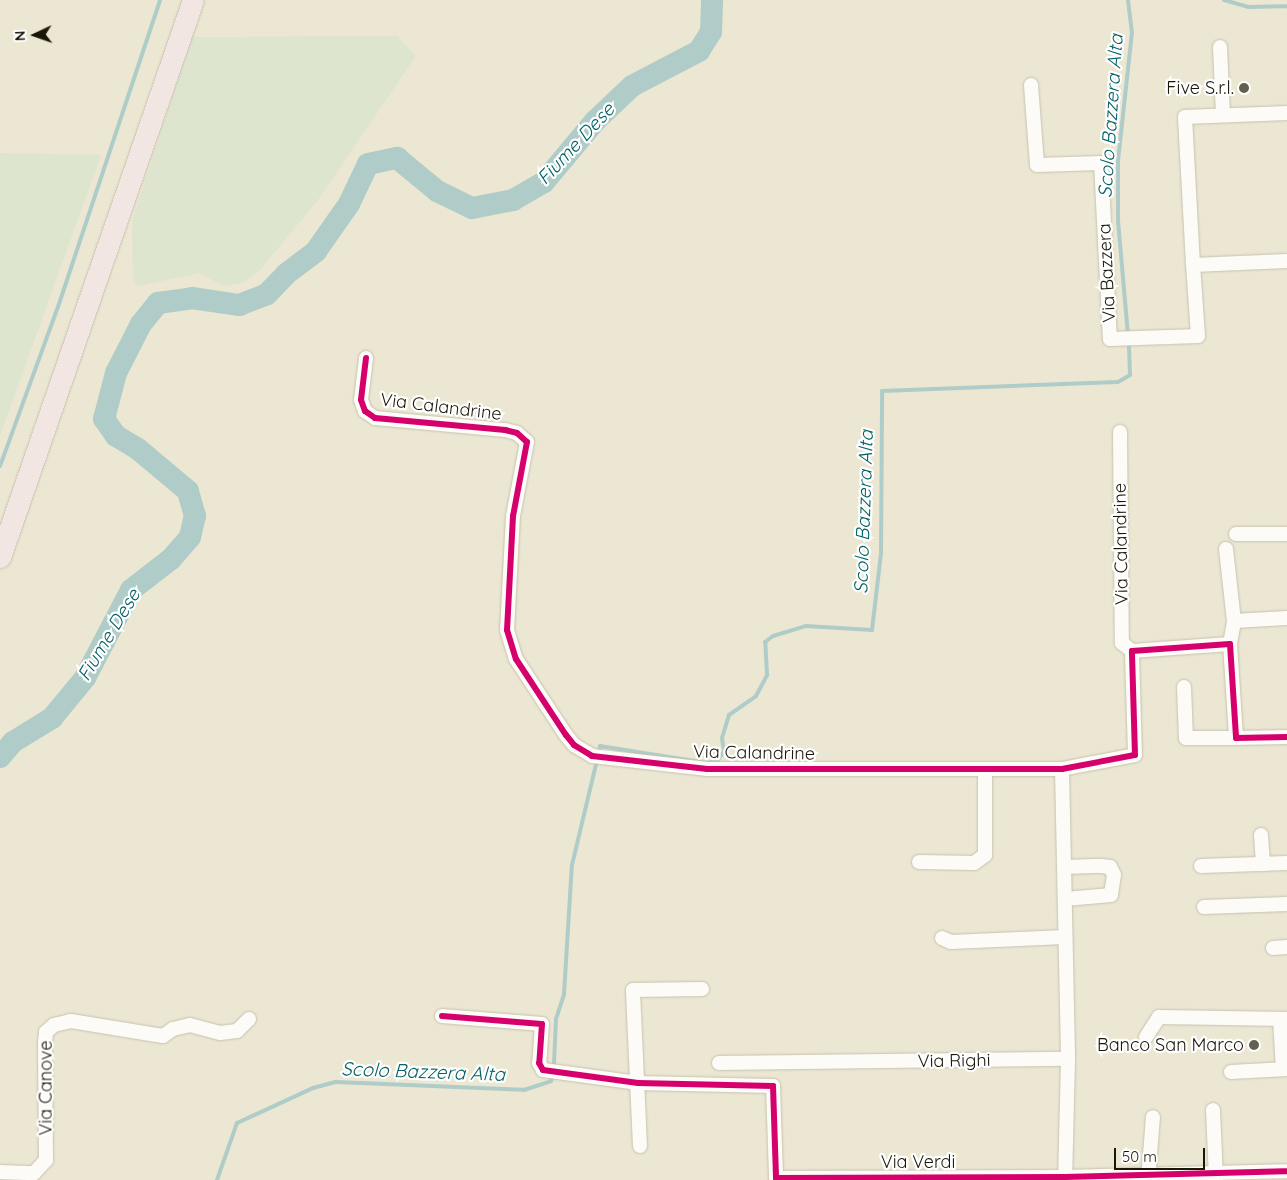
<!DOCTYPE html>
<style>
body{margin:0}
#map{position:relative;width:1287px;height:1180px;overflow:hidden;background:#ece7d2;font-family:Quicksand,sans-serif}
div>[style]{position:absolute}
.green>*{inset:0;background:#dde5cf}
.stream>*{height:4px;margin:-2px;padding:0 2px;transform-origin:2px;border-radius:2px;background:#b0ccc8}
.river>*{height:22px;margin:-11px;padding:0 11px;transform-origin:11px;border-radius:11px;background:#b0ccc8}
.roads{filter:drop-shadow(0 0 1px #c6c2b1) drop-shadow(0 0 1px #c6c2b1)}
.minor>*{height:14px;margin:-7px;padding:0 7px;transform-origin:7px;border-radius:7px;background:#fcfbf8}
.primary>*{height:21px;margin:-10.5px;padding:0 10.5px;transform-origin:10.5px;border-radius:10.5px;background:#f1e6e1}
.cycleway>*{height:6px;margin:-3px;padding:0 3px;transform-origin:3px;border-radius:3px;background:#d6006c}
.dots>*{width:14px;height:14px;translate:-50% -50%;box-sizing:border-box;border:2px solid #fff;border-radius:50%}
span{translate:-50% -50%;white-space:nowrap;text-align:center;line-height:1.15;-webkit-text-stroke:4.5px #fff;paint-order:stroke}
.poi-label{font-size:18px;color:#1a1709}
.right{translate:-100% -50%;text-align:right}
.street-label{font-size:18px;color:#1a1709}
.water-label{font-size:19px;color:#046266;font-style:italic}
.north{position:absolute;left:10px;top:10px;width:50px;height:50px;-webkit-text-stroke:4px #fff;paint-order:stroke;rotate:267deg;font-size:14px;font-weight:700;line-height:20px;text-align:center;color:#1a1709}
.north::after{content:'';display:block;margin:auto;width:18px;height:22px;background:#1a1709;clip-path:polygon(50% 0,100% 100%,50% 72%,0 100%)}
.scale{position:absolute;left:1114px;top:1148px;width:91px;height:22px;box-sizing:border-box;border:2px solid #1a1709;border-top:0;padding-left:6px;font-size:15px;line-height:18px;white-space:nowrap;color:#1a1709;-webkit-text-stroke:4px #fff;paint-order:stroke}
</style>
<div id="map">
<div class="green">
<div style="clip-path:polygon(397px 36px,416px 56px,318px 200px,259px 271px,240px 284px,223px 286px,200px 273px,138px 286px,133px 282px,132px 221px,192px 37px)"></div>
<div style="clip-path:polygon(0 153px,101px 155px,0 436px)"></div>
</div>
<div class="stream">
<div style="left:1224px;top:0;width:25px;rotate:16deg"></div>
<div style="left:1248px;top:7px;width:39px;rotate:-1deg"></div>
<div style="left:1128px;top:335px;width:115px;rotate:-95deg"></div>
<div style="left:1118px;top:220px;width:59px;rotate:-90deg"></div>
<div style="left:1118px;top:161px;width:129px;rotate:-83.8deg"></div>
<div style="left:1132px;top:33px;width:33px;rotate:-97deg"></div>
<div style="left:0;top:466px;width:169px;rotate:-70deg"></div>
<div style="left:58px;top:307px;width:324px;rotate:-71.6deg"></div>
<div style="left:599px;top:753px;width:7px;rotate:-82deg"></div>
<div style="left:600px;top:746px;width:108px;rotate:9deg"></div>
<div style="left:707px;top:763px;width:11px;rotate:-15deg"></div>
<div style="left:718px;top:760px;width:11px;rotate:-56deg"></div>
<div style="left:724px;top:751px;width:13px;rotate:-99deg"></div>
<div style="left:722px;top:738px;width:24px;rotate:-73deg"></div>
<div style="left:729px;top:715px;width:33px;rotate:-35deg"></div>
<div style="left:756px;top:696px;width:24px;rotate:-62deg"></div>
<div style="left:767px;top:675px;width:33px;rotate:-93deg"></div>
<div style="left:765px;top:642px;width:10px;rotate:-37deg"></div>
<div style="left:773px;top:636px;width:34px;rotate:-17deg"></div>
<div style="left:806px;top:626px;width:66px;rotate:3.5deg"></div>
<div style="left:872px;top:630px;width:78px;rotate:-83.3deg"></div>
<div style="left:881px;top:553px;width:162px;rotate:-89.6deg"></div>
<div style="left:882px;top:391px;width:236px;rotate:-2.2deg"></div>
<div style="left:1118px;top:382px;width:14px;rotate:-30deg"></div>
<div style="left:1130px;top:375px;width:33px;rotate:-92deg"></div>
<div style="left:554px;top:1063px;width:44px;rotate:-87.4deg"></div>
<div style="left:556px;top:1019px;width:26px;rotate:-72deg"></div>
<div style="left:564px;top:994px;width:129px;rotate:-86.5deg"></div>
<div style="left:572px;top:865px;width:108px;rotate:-76.6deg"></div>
<div style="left:217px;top:1180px;width:60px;rotate:-70.7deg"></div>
<div style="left:237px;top:1123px;width:84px;rotate:-24.7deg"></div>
<div style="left:313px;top:1088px;width:24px;rotate:-15deg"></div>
<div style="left:336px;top:1082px;width:188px;rotate:2.4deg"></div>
<div style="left:524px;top:1090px;width:28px;rotate:-18deg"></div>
<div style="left:551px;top:1081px;width:5px;rotate:-79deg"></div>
</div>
<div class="river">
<div style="left:0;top:757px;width:20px;rotate:-49deg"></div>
<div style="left:13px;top:742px;width:46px;rotate:-31.6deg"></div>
<div style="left:52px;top:718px;width:52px;rotate:-50.5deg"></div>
<div style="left:85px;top:678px;width:99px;rotate:-62.4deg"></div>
<div style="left:131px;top:590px;width:51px;rotate:-37.8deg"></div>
<div style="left:171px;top:559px;width:29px;rotate:-49deg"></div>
<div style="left:190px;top:537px;width:22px;rotate:-77deg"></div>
<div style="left:195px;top:516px;width:26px;rotate:-106deg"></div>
<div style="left:188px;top:491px;width:65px;rotate:-140deg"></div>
<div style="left:138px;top:449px;width:26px;rotate:-149deg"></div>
<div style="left:116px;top:436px;width:21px;rotate:-125deg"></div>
<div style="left:104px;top:419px;width:48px;rotate:-75.4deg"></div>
<div style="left:116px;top:373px;width:55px;rotate:-63deg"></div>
<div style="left:141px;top:324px;width:27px;rotate:-51deg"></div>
<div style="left:158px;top:303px;width:34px;rotate:-8deg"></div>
<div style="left:192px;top:298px;width:48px;rotate:8.5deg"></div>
<div style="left:239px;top:305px;width:30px;rotate:-21deg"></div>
<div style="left:267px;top:294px;width:28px;rotate:-46deg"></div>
<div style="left:286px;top:274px;width:38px;rotate:-37deg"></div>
<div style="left:316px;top:251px;width:57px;rotate:-54.9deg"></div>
<div style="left:349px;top:204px;width:44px;rotate:-64.6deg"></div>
<div style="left:368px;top:164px;width:30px;rotate:-12deg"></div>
<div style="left:397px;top:158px;width:52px;rotate:39.5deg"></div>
<div style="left:437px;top:191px;width:39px;rotate:26deg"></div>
<div style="left:472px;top:208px;width:42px;rotate:-11deg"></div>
<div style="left:513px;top:200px;width:36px;rotate:-30deg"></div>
<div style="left:544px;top:182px;width:80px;rotate:-50.1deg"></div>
<div style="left:595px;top:121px;width:51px;rotate:-43.4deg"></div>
<div style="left:632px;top:86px;width:76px;rotate:-27.6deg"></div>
<div style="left:699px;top:51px;width:22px;rotate:-58deg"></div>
<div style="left:711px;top:32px;width:32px;rotate:-88deg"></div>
</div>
<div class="roads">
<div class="minor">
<div style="left:1220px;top:47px;width:68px;rotate:87.5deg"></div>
<div style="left:1031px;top:85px;width:80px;rotate:85.7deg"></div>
<div style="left:1037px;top:165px;width:64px;rotate:-1.8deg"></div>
<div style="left:1101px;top:163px;width:176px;rotate:87.1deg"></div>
<div style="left:1110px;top:339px;width:88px;rotate:-2deg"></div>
<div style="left:1198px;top:336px;width:71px;rotate:-94deg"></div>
<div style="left:1193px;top:265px;width:94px;rotate:-2.4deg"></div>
<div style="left:1193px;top:265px;width:148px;rotate:-93.1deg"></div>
<div style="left:1185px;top:117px;width:102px;rotate:-2.2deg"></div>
<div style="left:366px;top:358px;width:42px;rotate:96.8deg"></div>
<div style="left:361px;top:400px;width:12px;rotate:70deg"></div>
<div style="left:365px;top:411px;width:12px;rotate:35deg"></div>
<div style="left:375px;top:418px;width:131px;rotate:5.3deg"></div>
<div style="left:505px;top:430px;width:12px;rotate:14deg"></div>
<div style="left:517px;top:433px;width:13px;rotate:42deg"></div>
<div style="left:527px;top:442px;width:75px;rotate:100.7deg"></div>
<div style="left:513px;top:516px;width:114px;rotate:93deg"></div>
<div style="left:507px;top:630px;width:30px;rotate:73deg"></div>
<div style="left:516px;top:659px;width:91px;rotate:56.7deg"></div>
<div style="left:566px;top:735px;width:13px;rotate:51deg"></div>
<div style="left:574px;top:745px;width:21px;rotate:31deg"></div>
<div style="left:592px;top:756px;width:116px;rotate:6.4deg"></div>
<div style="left:707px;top:769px;width:355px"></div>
<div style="left:1062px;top:769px;width:74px;rotate:-10.9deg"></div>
<div style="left:1135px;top:755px;width:104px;rotate:-91.7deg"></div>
<div style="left:1132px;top:651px;width:98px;rotate:-4.1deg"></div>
<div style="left:1230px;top:644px;width:94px;rotate:86.3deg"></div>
<div style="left:1236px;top:738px;width:51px;rotate:-1.1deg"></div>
<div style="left:1120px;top:432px;width:211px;rotate:89.5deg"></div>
<div style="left:1122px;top:643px;width:13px;rotate:39deg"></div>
<div style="left:1236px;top:534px;width:51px"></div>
<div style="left:1226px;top:549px;width:72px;rotate:83.7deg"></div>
<div style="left:1230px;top:644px;width:23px;rotate:-80deg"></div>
<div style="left:1234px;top:621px;width:53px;rotate:-3.2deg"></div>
<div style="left:1184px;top:687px;width:51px;rotate:87.8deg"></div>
<div style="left:1186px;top:738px;width:50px"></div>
<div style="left:1062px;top:769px;width:290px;rotate:88.8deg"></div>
<div style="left:1068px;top:1059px;width:121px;rotate:91.4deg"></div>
<div style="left:1261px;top:835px;width:29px;rotate:86deg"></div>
<div style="left:919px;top:862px;width:55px;rotate:1deg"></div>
<div style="left:974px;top:863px;width:14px;rotate:-36deg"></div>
<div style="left:985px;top:855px;width:85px;rotate:-90deg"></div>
<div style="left:1201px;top:866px;width:86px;rotate:-2deg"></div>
<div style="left:1064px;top:867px;width:37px;rotate:-2deg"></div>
<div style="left:1101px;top:866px;width:9px;rotate:6deg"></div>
<div style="left:1110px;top:867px;width:9px;rotate:63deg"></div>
<div style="left:1114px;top:875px;width:20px;rotate:99deg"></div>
<div style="left:1111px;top:895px;width:46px;rotate:175deg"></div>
<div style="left:1204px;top:907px;width:83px;rotate:-2.1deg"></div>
<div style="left:942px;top:938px;width:10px;rotate:24deg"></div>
<div style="left:951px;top:942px;width:114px;rotate:-2.5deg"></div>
<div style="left:1273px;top:948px;width:14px;rotate:-4deg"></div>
<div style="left:442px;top:1016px;width:100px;rotate:4.6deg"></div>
<div style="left:542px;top:1024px;width:39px;rotate:94deg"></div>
<div style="left:539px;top:1063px;width:8px;rotate:60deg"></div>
<div style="left:543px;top:1070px;width:96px;rotate:7.8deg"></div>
<div style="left:638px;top:1083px;width:135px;rotate:1.3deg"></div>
<div style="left:773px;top:1086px;width:92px;rotate:88.1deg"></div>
<div style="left:776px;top:1178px;width:289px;rotate:-0.2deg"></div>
<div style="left:1065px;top:1177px;width:222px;rotate:-1.5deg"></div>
<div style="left:1280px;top:1019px;width:50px;rotate:86.6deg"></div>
<div style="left:1146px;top:1037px;width:24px;rotate:-57deg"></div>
<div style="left:1159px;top:1017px;width:128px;rotate:0.9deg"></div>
<div style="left:719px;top:1063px;width:349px;rotate:-0.7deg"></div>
<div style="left:1231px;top:1072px;width:56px;rotate:-3.1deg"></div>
<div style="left:1213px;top:1110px;width:70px;rotate:87.5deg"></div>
<div style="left:640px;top:1146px;width:156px;rotate:-92.6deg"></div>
<div style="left:633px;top:990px;width:69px;rotate:-0.8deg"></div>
<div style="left:0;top:1172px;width:34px;rotate:2deg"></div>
<div style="left:34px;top:1173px;width:18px;rotate:-47deg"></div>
<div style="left:46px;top:1160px;width:118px;rotate:-90.5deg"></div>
<div style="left:45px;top:1042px;width:10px;rotate:-84deg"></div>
<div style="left:46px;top:1032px;width:11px;rotate:-41deg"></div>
<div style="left:54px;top:1025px;width:17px;rotate:-13deg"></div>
<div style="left:71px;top:1021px;width:93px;rotate:9.3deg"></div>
<div style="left:163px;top:1036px;width:12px;rotate:-35deg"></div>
<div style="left:173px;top:1029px;width:17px;rotate:-13deg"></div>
<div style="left:190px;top:1025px;width:31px;rotate:15deg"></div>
<div style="left:220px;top:1033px;width:17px;rotate:-7deg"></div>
<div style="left:237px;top:1031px;width:17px;rotate:-45deg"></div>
<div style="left:1148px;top:1180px;width:63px;rotate:-85.5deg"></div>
</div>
<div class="primary">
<div style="left:0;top:557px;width:589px;rotate:-70.89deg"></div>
</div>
</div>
<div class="cycleway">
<div style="left:366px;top:358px;width:42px;rotate:96.8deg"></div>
<div style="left:361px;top:400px;width:12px;rotate:70deg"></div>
<div style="left:365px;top:411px;width:12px;rotate:35deg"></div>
<div style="left:375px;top:418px;width:131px;rotate:5.3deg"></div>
<div style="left:505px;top:430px;width:12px;rotate:14deg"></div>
<div style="left:517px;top:433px;width:13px;rotate:42deg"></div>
<div style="left:527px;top:442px;width:75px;rotate:100.7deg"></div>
<div style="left:513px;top:516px;width:114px;rotate:93deg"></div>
<div style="left:507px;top:630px;width:30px;rotate:73deg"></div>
<div style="left:516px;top:659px;width:91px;rotate:56.7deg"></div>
<div style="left:566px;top:735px;width:13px;rotate:51deg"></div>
<div style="left:574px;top:745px;width:21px;rotate:31deg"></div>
<div style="left:592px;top:756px;width:116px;rotate:6.4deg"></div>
<div style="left:707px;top:769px;width:355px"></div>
<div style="left:1062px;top:769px;width:74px;rotate:-10.9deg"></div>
<div style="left:1135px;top:755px;width:104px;rotate:-91.7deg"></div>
<div style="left:1132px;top:651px;width:98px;rotate:-4.1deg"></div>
<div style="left:1230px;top:644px;width:94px;rotate:86.3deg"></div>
<div style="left:1236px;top:738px;width:51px;rotate:-1.1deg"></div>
<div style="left:442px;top:1016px;width:100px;rotate:4.6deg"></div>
<div style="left:542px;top:1024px;width:39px;rotate:94deg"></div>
<div style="left:539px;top:1063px;width:8px;rotate:60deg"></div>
<div style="left:543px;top:1070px;width:96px;rotate:7.8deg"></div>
<div style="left:638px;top:1083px;width:135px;rotate:1.3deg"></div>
<div style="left:773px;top:1086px;width:92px;rotate:88.1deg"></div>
<div style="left:776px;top:1178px;width:289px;rotate:-0.2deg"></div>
<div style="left:1065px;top:1177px;width:222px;rotate:-1.5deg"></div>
</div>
<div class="dots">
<div style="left:1244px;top:88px;background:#64604f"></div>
<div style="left:1254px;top:1045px;background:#64604f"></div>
</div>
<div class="poi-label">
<span class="right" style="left:1234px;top:88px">Five S.r.l.</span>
<span class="right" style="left:1244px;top:1045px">Banco San Marco</span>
</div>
<div class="street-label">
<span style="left:1107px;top:273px;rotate:-93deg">Via Bazzera</span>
<span style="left:441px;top:407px;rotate:7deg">Via Calandrine</span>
<span style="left:1121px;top:544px;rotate:-91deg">Via Calandrine</span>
<span style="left:754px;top:753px;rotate:1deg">Via Calandrine</span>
<span style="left:954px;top:1061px;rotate:-1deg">Via Righi</span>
<span style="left:46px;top:1088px;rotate:-90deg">Via Canove</span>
<span style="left:918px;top:1162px">Via Verdi</span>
</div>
<div class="water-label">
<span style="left:1111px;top:116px;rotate:-86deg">Scolo Bazzera Alta</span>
<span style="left:576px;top:144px;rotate:-47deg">Fiume Dese</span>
<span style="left:864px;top:512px;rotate:-88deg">Scolo Bazzera Alta</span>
<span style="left:109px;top:635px;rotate:-59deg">Fiume Dese</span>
<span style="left:423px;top:1072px;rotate:2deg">Scolo Bazzera Alta</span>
</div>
<div class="north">N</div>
<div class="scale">50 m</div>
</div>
